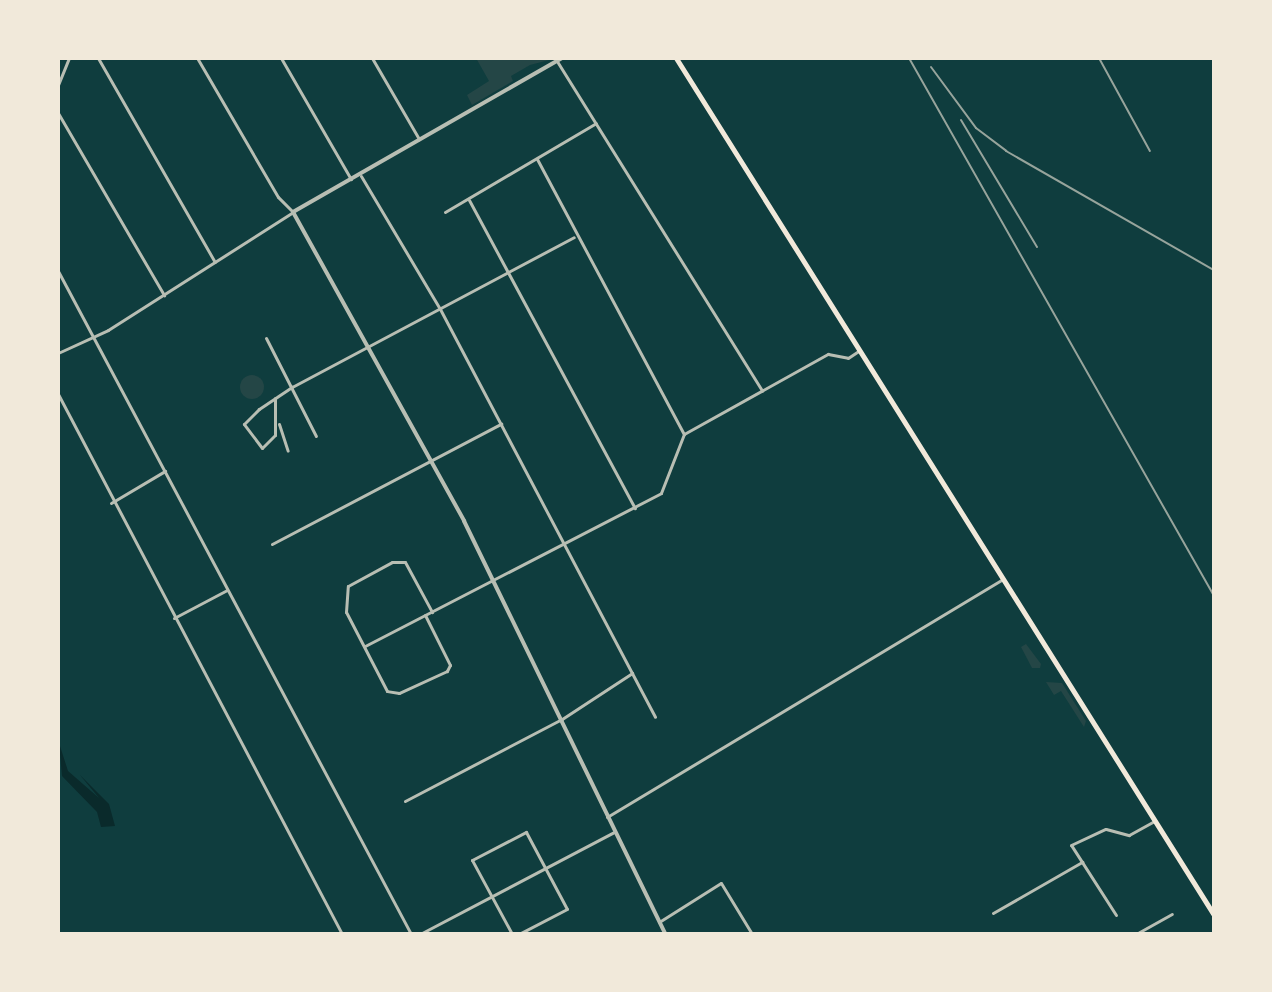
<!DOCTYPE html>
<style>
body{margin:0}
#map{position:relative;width:1272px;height:992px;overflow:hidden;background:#0f3d3e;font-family:"Nunito Sans",sans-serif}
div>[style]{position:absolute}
.green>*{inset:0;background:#244646}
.round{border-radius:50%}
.water>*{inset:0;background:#0a2a2b}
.minor>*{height:3px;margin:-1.5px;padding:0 1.5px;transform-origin:1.5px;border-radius:1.5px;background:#b8beb3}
.tertiary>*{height:4px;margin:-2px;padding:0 2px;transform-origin:2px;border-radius:2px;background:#b8beb3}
.secondary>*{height:5px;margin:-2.5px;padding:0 2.5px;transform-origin:2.5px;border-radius:2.5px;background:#f1e9da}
.rail>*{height:2px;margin:-1px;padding:0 1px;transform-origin:1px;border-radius:1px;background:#97a49c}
span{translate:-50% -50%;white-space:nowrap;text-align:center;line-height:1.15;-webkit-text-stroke:8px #f1e9da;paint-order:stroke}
.frame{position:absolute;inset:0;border:60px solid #f1e9da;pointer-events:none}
</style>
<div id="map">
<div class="green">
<div style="clip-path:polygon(476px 58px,552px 58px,553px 59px,530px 65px,511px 76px,513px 81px,472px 105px,467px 95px,489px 81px)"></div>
<div class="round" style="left:240px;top:375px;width:24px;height:24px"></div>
<div style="clip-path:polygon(1026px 644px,1041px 664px,1040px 668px,1032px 668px,1021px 647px)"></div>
<div style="clip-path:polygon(1046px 682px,1062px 683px,1086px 721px,1084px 727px,1061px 691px,1054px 695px)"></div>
</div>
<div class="water">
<div style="clip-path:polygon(59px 743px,68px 771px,99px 798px,80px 775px,109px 804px,115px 826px,101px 827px,97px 812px,62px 776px)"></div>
</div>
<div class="minor">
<div style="left:98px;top:58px;width:235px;rotate:60.2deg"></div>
<div style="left:281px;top:58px;width:140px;rotate:60deg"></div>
<div style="left:372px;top:58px;width:94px;rotate:59.9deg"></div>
<div style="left:555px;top:58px;width:392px;rotate:58.1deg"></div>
<div style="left:58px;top:85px;width:29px;rotate:-68deg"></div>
<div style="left:58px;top:113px;width:211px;rotate:59.8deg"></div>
<div style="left:537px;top:159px;width:312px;rotate:61.9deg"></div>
<div style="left:361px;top:176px;width:155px;rotate:59.3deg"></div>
<div style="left:440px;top:309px;width:461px;rotate:62.2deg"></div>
<div style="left:469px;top:200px;width:350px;rotate:61.7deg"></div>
<div style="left:445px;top:212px;width:175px;rotate:-30.5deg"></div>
<div style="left:58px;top:271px;width:751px;rotate:61.97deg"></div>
<div style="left:266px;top:338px;width:110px;rotate:63deg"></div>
<div style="left:58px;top:353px;width:55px;rotate:-24.7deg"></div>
<div style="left:108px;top:330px;width:219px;rotate:-32.5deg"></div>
<div style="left:293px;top:212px;width:21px;rotate:-135deg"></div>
<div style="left:278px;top:197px;width:161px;rotate:-120.2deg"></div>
<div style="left:58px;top:394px;width:610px;rotate:62.26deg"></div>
<div style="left:275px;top:398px;width:37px;rotate:90deg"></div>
<div style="left:275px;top:435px;width:18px;rotate:135deg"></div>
<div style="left:262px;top:448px;width:30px;rotate:-127deg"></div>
<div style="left:244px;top:424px;width:21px;rotate:-45deg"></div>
<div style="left:259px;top:409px;width:40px;rotate:-34deg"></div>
<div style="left:292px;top:387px;width:319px;rotate:-28deg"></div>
<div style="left:279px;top:424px;width:28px;rotate:72deg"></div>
<div style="left:111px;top:503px;width:63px;rotate:-30.7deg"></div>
<div style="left:272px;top:544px;width:259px;rotate:-27.7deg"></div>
<div style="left:425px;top:615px;width:56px;rotate:63.4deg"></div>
<div style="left:450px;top:665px;width:7px;rotate:117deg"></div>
<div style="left:447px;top:671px;width:53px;rotate:155.4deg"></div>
<div style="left:399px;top:693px;width:12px;rotate:-171deg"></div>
<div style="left:387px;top:691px;width:89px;rotate:-117.4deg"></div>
<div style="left:346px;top:612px;width:26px;rotate:-86deg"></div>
<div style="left:348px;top:586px;width:50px;rotate:-28.6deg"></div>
<div style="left:392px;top:562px;width:13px"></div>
<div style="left:405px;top:562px;width:57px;rotate:61.6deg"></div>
<div style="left:174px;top:618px;width:60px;rotate:-27.8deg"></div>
<div style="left:365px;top:646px;width:333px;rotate:-27.3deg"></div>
<div style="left:661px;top:493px;width:63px;rotate:-68.7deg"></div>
<div style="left:684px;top:434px;width:165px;rotate:-29.1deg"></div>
<div style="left:828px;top:354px;width:20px;rotate:11deg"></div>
<div style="left:848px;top:358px;width:14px;rotate:-34deg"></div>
<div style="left:405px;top:801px;width:177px;rotate:-27.6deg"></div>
<div style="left:562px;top:719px;width:84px;rotate:-33.3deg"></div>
<div style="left:607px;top:817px;width:460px;rotate:-31deg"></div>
<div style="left:993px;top:913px;width:103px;rotate:-29.8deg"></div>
<div style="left:1116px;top:915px;width:83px;rotate:-122.7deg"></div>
<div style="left:1071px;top:845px;width:38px;rotate:-25deg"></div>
<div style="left:1106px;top:829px;width:24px;rotate:15deg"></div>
<div style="left:1129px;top:835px;width:29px;rotate:-29deg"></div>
<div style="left:659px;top:922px;width:73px;rotate:-32.2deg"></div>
<div style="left:721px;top:883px;width:60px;rotate:58.7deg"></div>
<div style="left:420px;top:934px;width:219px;rotate:-27.7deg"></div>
<div style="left:512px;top:934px;width:84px;rotate:-118.4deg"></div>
<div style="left:472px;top:860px;width:61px;rotate:-27.4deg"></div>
<div style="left:526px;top:832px;width:87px;rotate:62deg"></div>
<div style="left:567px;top:909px;width:54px;rotate:152.5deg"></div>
<div style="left:1136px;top:934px;width:41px;rotate:-29.1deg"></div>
</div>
<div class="tertiary">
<div style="left:562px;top:58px;width:310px;rotate:150.2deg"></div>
<div style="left:293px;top:212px;width:353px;rotate:61deg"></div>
<div style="left:464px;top:521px;width:459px;rotate:64deg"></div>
</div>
<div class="secondary">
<div style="left:676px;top:58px;width:1012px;rotate:57.88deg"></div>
</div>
<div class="rail">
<div style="left:909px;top:58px;width:618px;rotate:60.45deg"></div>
<div style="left:1099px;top:58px;width:106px;rotate:61.3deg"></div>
<div style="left:931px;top:67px;width:76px;rotate:53.6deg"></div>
<div style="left:976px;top:128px;width:38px;rotate:37deg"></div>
<div style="left:1006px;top:151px;width:240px;rotate:29.8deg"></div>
<div style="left:961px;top:120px;width:148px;rotate:59.1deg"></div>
</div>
<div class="frame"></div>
</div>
